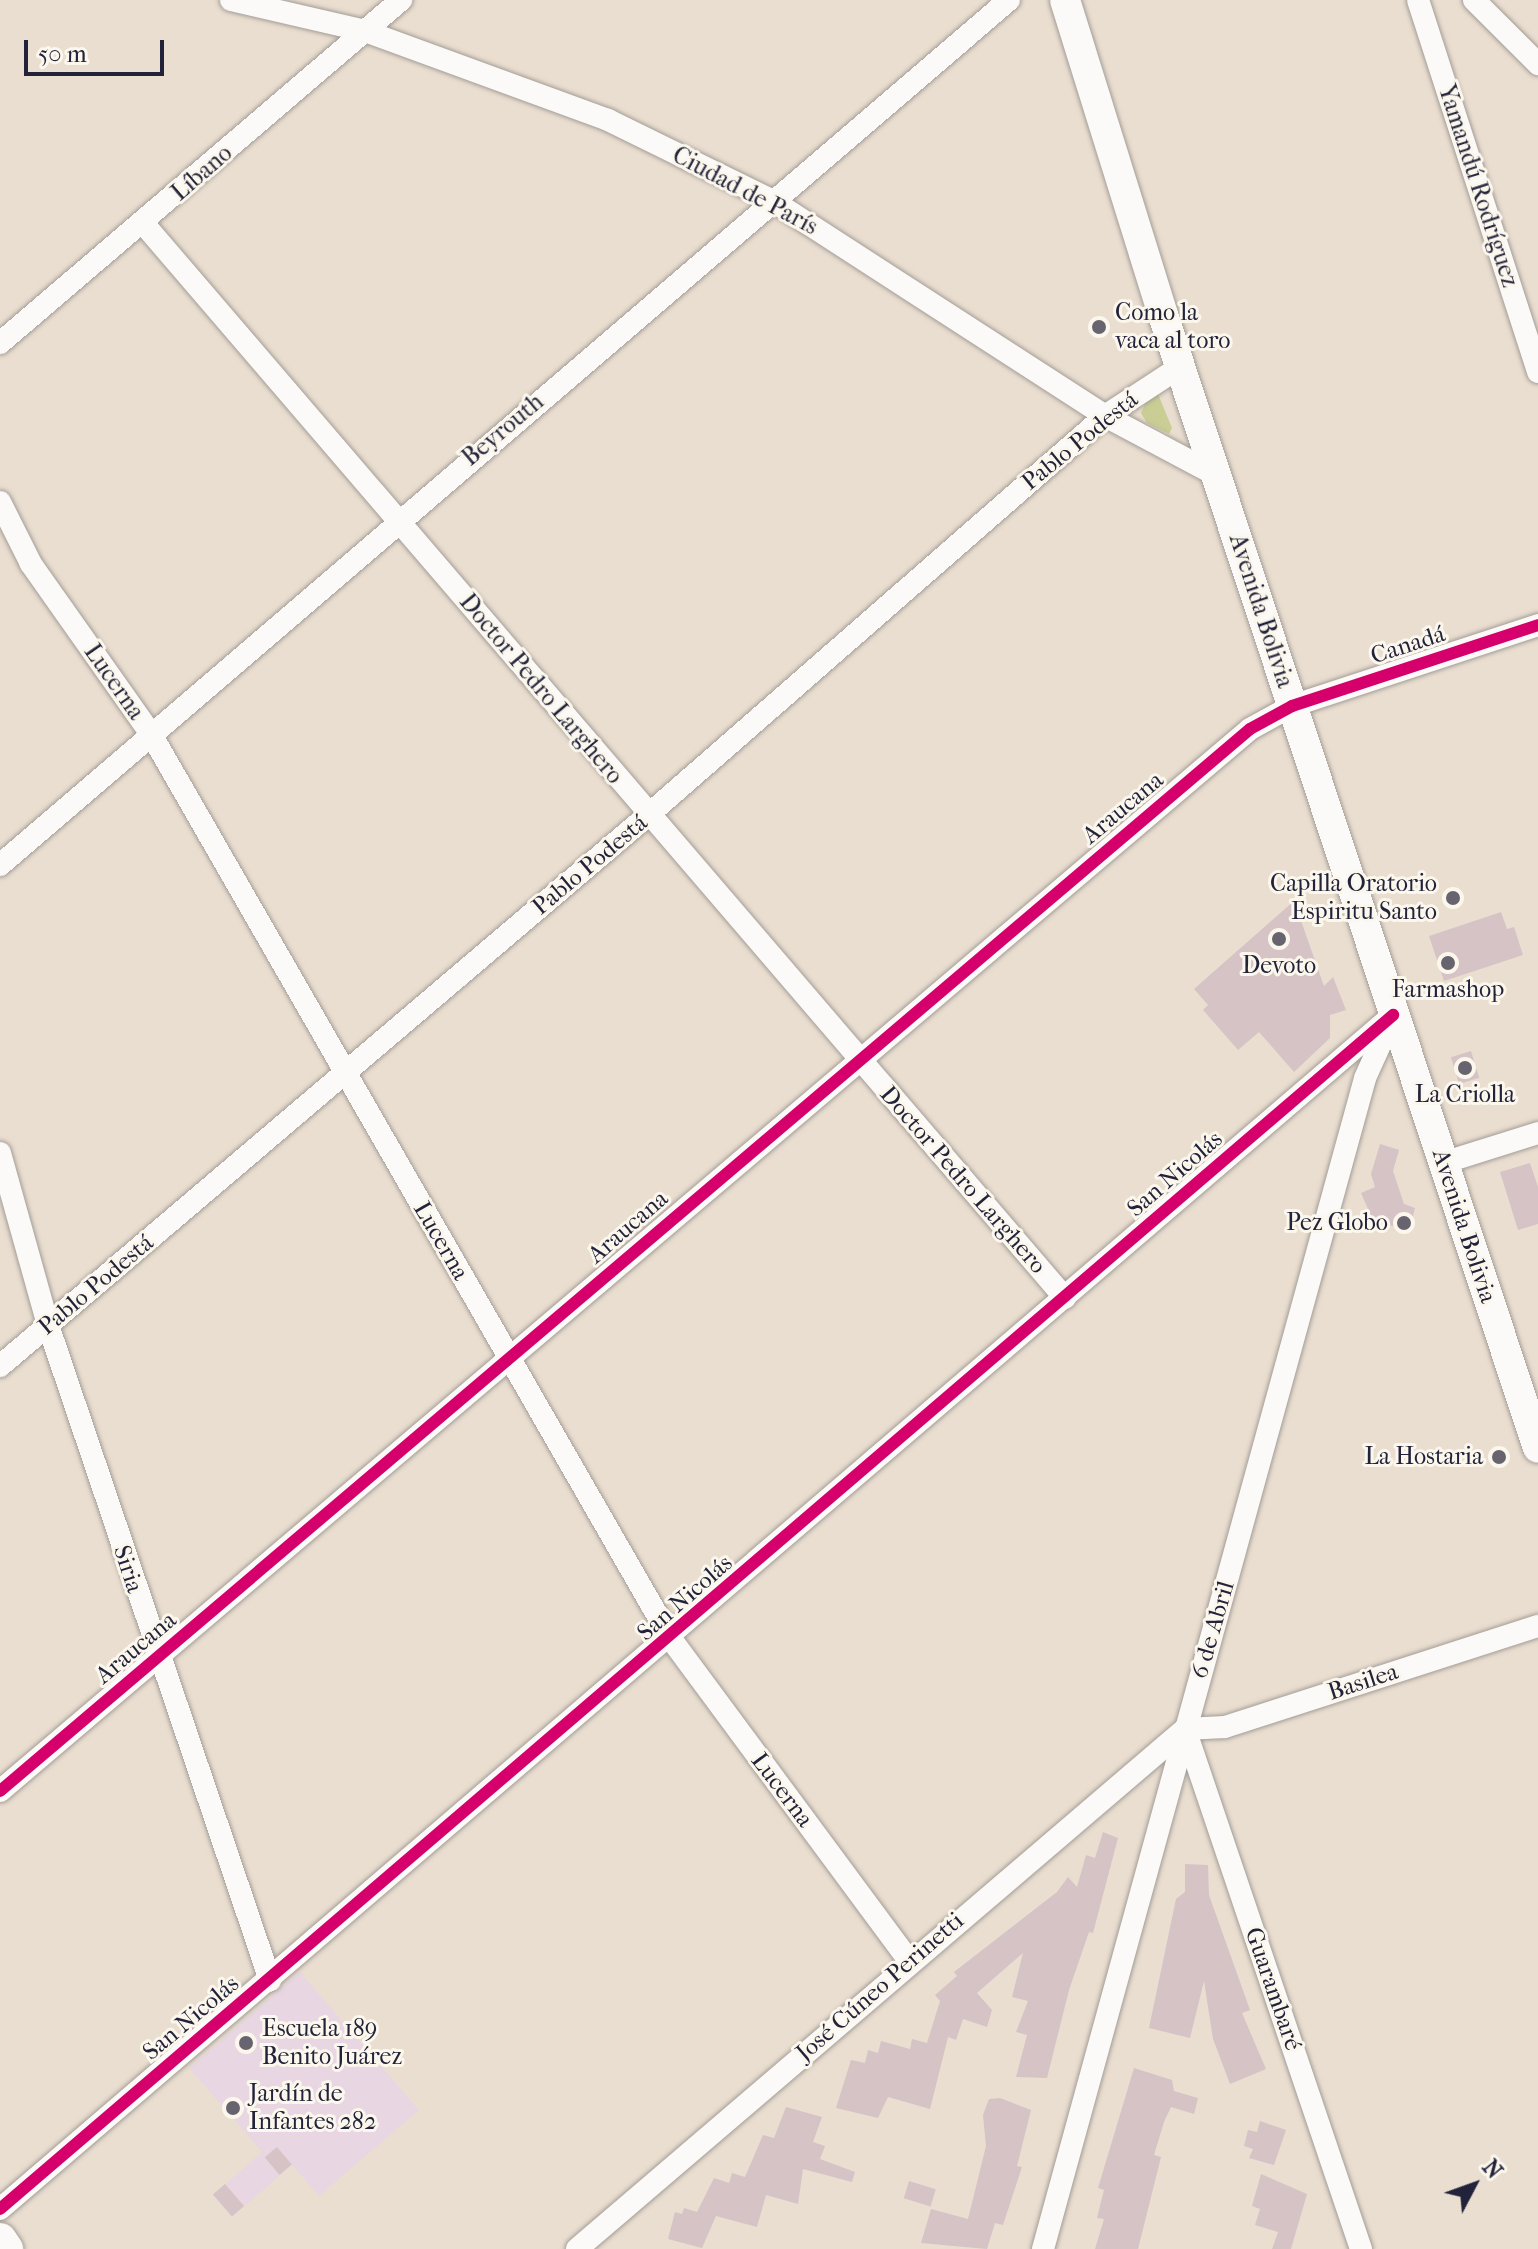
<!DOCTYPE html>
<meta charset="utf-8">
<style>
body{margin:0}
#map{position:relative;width:1538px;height:2249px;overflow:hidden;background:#eaded0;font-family:"IM FELL French Canon",serif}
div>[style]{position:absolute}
.built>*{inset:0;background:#e8d7e2}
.green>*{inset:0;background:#cace94}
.building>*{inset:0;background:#d5c3c6;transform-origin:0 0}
.roads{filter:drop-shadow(0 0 2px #a39d97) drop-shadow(0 0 2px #a39d97)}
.street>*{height:22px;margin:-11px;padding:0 11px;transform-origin:11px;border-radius:11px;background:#fcfaf8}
.secondary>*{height:30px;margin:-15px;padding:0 15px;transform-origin:15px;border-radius:15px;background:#fcfaf8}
.primary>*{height:34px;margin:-17px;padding:0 17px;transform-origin:17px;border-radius:17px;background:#fcfaf8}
.cycleway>*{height:12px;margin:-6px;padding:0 6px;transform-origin:6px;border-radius:6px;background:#d6006c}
.dots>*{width:22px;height:22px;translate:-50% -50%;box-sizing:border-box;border:4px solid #fbf7ec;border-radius:50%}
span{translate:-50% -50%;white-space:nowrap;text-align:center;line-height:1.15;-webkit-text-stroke:6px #fbf7ec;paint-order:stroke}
.street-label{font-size:24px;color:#22223b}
.poi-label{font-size:24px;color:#22223b}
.left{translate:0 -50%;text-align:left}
.right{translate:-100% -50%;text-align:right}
.north{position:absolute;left:1434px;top:2145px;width:80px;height:80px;-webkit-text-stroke:6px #fbf7ec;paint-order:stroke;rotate:49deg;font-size:22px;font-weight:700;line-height:32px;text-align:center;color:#22223b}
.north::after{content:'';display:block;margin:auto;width:28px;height:36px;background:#22223b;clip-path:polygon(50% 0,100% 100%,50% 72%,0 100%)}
.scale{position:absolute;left:24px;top:40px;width:140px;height:36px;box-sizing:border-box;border:4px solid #22223b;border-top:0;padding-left:10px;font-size:24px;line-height:28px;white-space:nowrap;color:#22223b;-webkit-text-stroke:6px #fbf7ec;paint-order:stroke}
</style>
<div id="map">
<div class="built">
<div style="clip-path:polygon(300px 1972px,419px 2110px,319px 2196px,292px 2165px,232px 2217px,213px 2195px,262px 2152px,189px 2068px)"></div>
</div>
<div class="green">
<div style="clip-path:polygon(1158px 394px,1172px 428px,1169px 434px,1147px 423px,1141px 413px,1149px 395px)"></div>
</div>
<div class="building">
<div style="clip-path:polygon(1294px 901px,1324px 986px,1333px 977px,1346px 1010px,1330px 1015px,1330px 1038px,1294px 1072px,1259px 1032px,1238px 1050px,1203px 1010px,1208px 1005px,1194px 989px)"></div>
<div style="clip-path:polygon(1501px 912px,1507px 929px,1514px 927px,1523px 955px,1444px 981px,1429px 936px)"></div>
<div style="left:1471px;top:1051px;width:28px;height:21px;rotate:73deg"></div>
<div style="clip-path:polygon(1380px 1144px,1399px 1150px,1393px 1171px,1404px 1204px,1415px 1208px,1409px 1231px,1373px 1220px,1361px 1193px,1375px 1187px,1371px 1174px)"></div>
<div style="clip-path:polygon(1530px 1163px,1538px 1187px,1538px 1224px,1518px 1230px,1500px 1172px)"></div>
<div style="clip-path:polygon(1103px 1832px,1118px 1838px,1093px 1933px,1089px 1932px,1069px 1990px,1047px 2078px,1016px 2077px,1027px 2035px,1016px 2032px,1028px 2001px,1012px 1997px,1023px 1953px,977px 1993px,992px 2010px,987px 2027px,963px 2019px,956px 2040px,948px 2037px,930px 2109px,888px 2097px,878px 2118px,836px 2108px,851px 2060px,865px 2063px,868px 2050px,878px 2053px,881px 2041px,910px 2049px,912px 2039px,927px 2043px,940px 2001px,935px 1995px,957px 1976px,954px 1972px,1057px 1892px,1068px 1877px,1077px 1887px,1086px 1855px,1095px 1858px)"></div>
<div style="clip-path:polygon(1185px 1864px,1208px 1865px,1209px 1895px,1250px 2010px,1242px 2013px,1266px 2069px,1230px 2084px,1213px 2039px,1204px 1981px,1190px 2038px,1149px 2028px,1176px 1899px,1185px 1892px)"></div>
<div style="clip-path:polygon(1134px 2068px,1172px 2080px,1174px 2091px,1198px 2098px,1194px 2114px,1171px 2107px,1164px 2122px,1154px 2155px,1161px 2157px,1138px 2249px,1095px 2249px,1104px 2219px,1097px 2218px,1104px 2190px,1098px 2188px)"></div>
<div style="clip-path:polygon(1000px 2098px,1031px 2110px,1017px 2166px,1022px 2167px,1003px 2225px,995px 2223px,987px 2249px,921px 2243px,931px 2209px,968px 2219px,986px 2146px,983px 2115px,989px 2099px)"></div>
<div style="clip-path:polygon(786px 2107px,822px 2117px,813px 2142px,825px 2146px,820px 2159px,855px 2172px,852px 2182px,803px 2169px,798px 2204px,766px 2195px,757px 2227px,716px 2216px,702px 2248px,668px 2239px,675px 2212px,682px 2214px,684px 2208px,697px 2212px,714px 2178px,729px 2183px,732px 2173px,745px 2177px,763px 2135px,774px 2138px)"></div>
<div style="clip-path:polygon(1260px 2121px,1286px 2130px,1274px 2165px,1249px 2158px,1253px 2149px,1244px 2146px,1248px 2130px,1257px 2132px)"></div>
<div style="left:277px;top:2147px;width:23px;height:16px;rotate:50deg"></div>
<div style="clip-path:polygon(1261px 2174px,1307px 2194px,1291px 2249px,1272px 2249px,1278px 2232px,1255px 2225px,1260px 2209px,1252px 2206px)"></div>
<div style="left:909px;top:2181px;width:28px;height:18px;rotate:17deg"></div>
<div style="left:225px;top:2184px;width:29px;height:16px;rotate:49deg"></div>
</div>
<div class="roads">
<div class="street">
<div style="left:231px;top:0;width:138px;rotate:13deg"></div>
<div style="left:365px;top:31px;width:259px;rotate:20.1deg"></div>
<div style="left:608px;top:120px;width:184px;rotate:26.1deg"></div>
<div style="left:773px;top:201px;width:396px;rotate:32.9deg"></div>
<div style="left:1105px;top:416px;width:126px;rotate:28deg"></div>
<div style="left:1418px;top:0;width:391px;rotate:72.1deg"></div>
<div style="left:1474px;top:0;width:91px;rotate:45deg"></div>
<div style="left:143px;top:223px;width:1416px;rotate:49.38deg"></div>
<div style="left:0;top:343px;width:528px;rotate:-40.54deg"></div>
<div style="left:0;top:502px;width:69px;rotate:63.4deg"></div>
<div style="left:31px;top:564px;width:208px;rotate:54.8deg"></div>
<div style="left:151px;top:734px;width:1044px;rotate:60.12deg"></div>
<div style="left:671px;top:1639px;width:400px;rotate:53.5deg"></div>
<div style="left:0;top:865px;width:1329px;rotate:-40.61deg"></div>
<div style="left:0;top:1153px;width:179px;rotate:74.4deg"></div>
<div style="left:48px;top:1325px;width:692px;rotate:71.28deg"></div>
<div style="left:1443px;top:1163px;width:100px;rotate:-17.5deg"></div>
<div style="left:0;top:1366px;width:849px;rotate:-40.37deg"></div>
<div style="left:647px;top:816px;width:608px;rotate:-41.13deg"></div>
<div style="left:1105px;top:416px;width:90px;rotate:-33.2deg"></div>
<div style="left:1185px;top:1729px;width:549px;rotate:71.3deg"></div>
<div style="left:1185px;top:1729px;width:40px;rotate:-2.9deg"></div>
<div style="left:1225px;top:1727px;width:329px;rotate:-17.9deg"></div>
<div style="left:0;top:1791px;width:1640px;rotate:-40.35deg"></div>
<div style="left:1250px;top:729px;width:48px;rotate:-28.7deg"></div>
<div style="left:1292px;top:706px;width:259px;rotate:-18.2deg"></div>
<div style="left:0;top:2209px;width:1835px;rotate:-40.6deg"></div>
<div style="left:577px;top:2249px;width:800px;rotate:-40.54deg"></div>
<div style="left:1043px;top:2249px;width:1214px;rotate:-74.62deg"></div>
<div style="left:1365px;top:1078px;width:60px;rotate:-65.6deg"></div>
</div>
<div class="secondary">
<div style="left:1065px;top:0;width:330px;rotate:72.7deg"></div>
<div style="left:1163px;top:315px;width:1193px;rotate:71.69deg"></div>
</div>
<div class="primary">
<div style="left:0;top:2240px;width:11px;rotate:56deg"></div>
</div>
</div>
<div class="cycleway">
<div style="left:0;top:1791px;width:1640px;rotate:-40.35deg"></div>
<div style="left:1250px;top:729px;width:48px;rotate:-28.7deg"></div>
<div style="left:1292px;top:706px;width:259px;rotate:-18.2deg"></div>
<div style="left:0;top:2209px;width:1835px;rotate:-40.6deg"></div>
</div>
<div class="dots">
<div style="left:1099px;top:327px;background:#68646f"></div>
<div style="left:1453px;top:898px;background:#68646f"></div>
<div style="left:1279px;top:939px;background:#68646f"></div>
<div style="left:1448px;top:963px;background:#68646f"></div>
<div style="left:1465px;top:1068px;background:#68646f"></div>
<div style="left:1404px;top:1223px;background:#68646f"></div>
<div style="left:1499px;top:1457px;background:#68646f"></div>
<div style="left:246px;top:2043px;background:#68646f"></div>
<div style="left:233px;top:2108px;background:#68646f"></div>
</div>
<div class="street-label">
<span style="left:202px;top:173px;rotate:-41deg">Líbano</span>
<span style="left:1478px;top:186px;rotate:72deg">Yamandú Rodríguez</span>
<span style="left:745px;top:191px;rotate:28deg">Ciudad de París</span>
<span style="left:503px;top:430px;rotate:-40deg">Beyrouth</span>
<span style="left:1080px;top:441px;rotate:-39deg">Pablo Podestá</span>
<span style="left:1261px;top:611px;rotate:72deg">Avenida Bolivia</span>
<span style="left:1408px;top:645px;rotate:-18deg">Canadá</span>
<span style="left:114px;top:682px;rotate:55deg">Lucerna</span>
<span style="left:541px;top:689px;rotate:50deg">Doctor Pedro Larghero</span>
<span style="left:1123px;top:808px;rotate:-40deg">Araucana</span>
<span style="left:590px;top:865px;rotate:-40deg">Pablo Podestá</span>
<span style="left:1175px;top:1174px;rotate:-41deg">San Nicolás</span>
<span style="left:963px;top:1180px;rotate:49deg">Doctor Pedro Larghero</span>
<span style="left:1464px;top:1226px;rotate:72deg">Avenida Bolivia</span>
<span style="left:628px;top:1227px;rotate:-41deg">Araucana</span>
<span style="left:441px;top:1241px;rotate:60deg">Lucerna</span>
<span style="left:96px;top:1285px;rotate:-40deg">Pablo Podestá</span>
<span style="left:128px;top:1569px;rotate:72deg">Siria</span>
<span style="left:685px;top:1598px;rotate:-41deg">San Nicolás</span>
<span style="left:1213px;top:1630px;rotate:-74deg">6 de Abril</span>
<span style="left:136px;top:1648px;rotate:-40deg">Araucana</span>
<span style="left:1363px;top:1682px;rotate:-18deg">Basilea</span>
<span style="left:782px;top:1790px;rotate:53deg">Lucerna</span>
<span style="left:880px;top:1987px;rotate:-41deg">José Cúneo Perinetti</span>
<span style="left:1273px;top:1989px;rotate:71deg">Guarambaré</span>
<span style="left:191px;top:2018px;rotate:-40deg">San Nicolás</span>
</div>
<div class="poi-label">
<span class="left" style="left:1115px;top:327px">Como la<br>vaca al toro</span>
<span class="right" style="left:1437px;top:898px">Capilla Oratorio<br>Espiritu Santo</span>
<span style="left:1279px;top:966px">Devoto</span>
<span style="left:1448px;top:990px">Farmashop</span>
<span style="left:1465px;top:1095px">La Criolla</span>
<span class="right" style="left:1388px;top:1223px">Pez Globo</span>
<span class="right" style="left:1483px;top:1457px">La Hostaria</span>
<span class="left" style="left:262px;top:2043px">Escuela 189<br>Benito Juárez</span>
<span class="left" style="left:249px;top:2108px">Jardín de<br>Infantes 282</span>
</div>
<div class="north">N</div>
<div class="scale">50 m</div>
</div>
